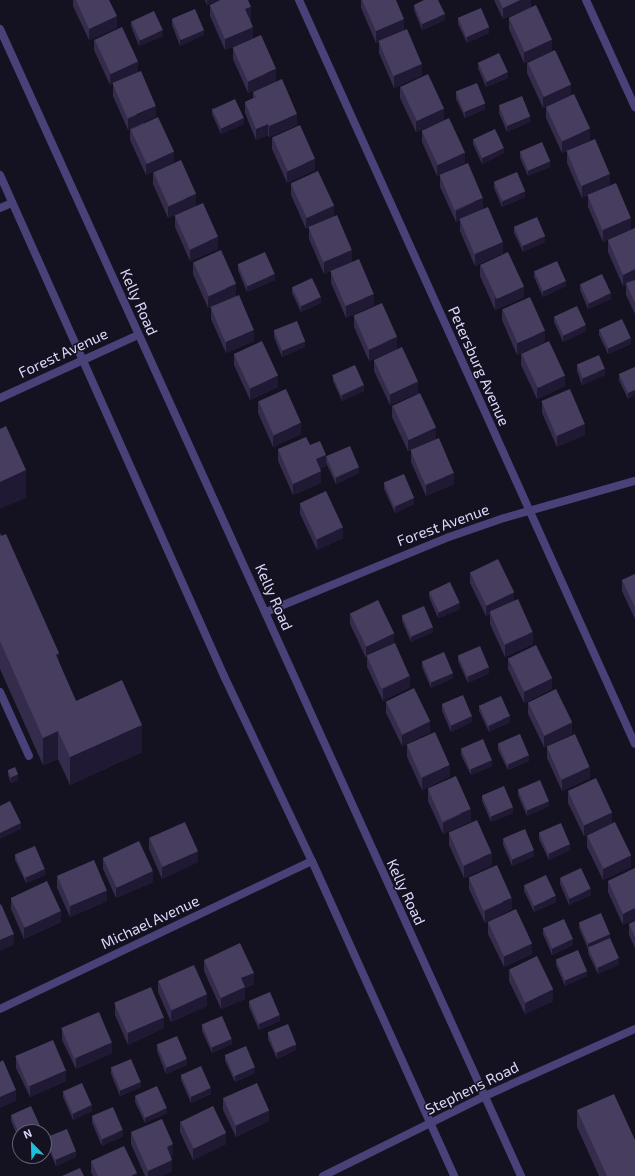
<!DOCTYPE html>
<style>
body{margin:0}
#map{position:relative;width:635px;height:1176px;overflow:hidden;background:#141121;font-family:"Exo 2",sans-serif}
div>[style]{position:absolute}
.service>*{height:8px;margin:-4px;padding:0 4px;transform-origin:4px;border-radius:4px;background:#484279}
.minor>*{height:8px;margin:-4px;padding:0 4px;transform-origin:4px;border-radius:4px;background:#484279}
.tertiary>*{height:8px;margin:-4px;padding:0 4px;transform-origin:4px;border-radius:4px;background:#484279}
.wall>*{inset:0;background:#352c4c}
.shaded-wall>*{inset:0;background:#201933}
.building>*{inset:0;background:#473e5f;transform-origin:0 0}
span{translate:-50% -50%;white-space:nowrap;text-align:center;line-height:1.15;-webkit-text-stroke:3px #141121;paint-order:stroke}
.street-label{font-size:15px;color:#ddd6f9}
.north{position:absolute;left:12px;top:1124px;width:40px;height:40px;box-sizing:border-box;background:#141121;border:1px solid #646077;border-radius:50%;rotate:337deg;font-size:11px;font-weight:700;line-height:16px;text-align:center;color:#ddd6f9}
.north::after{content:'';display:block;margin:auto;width:14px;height:18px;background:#1fbedc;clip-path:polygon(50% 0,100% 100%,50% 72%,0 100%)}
</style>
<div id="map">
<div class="service">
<div style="left:0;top:208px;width:13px;rotate:-23deg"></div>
<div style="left:0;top:692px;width:70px;rotate:65.6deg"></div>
</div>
<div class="minor">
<div style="left:299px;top:0;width:816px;rotate:65.7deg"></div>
<div style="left:586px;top:0;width:118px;rotate:65.4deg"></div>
<div style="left:0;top:398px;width:152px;rotate:-24.5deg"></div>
<div style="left:266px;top:612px;width:198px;rotate:-22.3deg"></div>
<div style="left:449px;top:537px;width:58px;rotate:-19.1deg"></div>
<div style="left:504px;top:518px;width:136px;rotate:-15.8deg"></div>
<div style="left:0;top:1009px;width:345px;rotate:-25.4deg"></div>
</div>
<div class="tertiary">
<div style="left:0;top:29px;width:1260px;rotate:65.57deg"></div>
<div style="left:0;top:175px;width:549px;rotate:65.91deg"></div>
<div style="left:224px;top:676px;width:205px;rotate:64.6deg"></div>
<div style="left:312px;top:861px;width:346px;rotate:65.7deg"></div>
<div style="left:323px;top:1176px;width:181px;rotate:-26.3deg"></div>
<div style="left:485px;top:1096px;width:164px;rotate:-24.1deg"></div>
</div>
<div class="wall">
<div style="clip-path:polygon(73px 0,109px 0,117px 28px,89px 40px,73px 6px)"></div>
<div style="clip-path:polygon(205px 0,218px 0,207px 5px)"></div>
<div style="clip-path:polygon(361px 0,396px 0,404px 30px,376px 43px,361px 8px)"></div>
<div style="clip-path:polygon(494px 0,531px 0,531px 7px,503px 19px)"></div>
<div style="clip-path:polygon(210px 5px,251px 18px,250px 19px,253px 38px,225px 50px,210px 16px)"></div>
<div style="clip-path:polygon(414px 5px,445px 20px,422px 30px,414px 10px)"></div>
<div style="clip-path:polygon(458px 18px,489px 33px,467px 43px,458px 24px)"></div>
<div style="clip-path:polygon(509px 18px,552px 51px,524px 63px,509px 29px)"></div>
<div style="clip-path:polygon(172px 19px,204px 35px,180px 46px,172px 25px)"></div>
<div style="clip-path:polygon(131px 21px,163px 36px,139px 46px,131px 26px)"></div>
<div style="clip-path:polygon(94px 39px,138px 72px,110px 85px,94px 50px)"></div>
<div style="clip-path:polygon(379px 42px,422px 75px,394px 88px,379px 53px)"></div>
<div style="clip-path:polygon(233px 48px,276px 81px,248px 93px,233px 59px)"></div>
<div style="clip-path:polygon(478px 62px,508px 78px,486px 87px,478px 68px)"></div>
<div style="clip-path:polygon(527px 62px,571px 95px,543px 108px,527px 73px)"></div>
<div style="clip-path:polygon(113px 84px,174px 162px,146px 175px,130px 140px,130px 129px,128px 130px,113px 96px)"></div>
<div style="clip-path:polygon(400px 86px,444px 120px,416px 132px,400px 98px)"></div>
<div style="clip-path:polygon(253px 92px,297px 125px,269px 137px,268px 135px,256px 140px,245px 113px,245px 102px,253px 98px)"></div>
<div style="clip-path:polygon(456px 93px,485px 109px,465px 118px,456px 99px)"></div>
<div style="clip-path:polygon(499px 107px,530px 122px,507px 132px,499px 113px)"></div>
<div style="clip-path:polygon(546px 107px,590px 140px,562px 153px,546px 118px)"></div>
<div style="clip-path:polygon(212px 108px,244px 124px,221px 134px,212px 114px)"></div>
<div style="clip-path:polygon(422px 130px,465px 163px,437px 176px,422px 142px)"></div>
<div style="clip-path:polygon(272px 137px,315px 170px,287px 183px,272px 149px)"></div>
<div style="clip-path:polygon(473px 139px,504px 153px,482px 164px,473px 144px)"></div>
<div style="clip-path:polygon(520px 152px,550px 167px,528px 176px,520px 158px)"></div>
<div style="clip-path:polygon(567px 152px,610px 185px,582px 198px,567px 163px)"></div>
<div style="clip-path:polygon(318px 171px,306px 229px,291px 195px,291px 183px)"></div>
<div style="clip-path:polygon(153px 172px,196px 206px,168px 218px,153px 184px)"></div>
<div style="clip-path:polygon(440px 176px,483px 209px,503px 253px,475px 266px,460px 231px,460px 220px,456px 222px,440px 187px)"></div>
<div style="clip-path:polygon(494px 182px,525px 197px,502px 207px,494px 188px)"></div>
<div style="clip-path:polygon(588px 196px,631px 229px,603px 242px,588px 207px)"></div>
<div style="clip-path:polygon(175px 216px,218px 249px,190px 261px,175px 227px)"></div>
<div style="clip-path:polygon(514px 227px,545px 242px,523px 252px,514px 233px)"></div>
<div style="clip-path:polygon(309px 228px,352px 261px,324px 274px,309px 239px)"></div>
<div style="clip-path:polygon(635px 228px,635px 314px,626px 295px,626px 285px,623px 286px,608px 252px,608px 240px)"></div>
<div style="clip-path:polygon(193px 262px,236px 296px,208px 308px,193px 274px)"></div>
<div style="clip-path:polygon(238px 264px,275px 280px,247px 292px,238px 270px)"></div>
<div style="clip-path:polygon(480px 264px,524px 297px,495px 310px,480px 276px)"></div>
<div style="clip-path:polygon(331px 272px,374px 305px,346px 318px,331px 283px)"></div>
<div style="clip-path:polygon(534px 272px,566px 286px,543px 297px,534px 277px)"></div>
<div style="clip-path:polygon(580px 284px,611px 299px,588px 309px,580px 290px)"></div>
<div style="clip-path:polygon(292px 287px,321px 303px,301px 312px,292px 293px)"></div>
<div style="clip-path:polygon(211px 308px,254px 341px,226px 353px,211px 319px)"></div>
<div style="clip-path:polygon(502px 309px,545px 342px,517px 355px,502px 320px)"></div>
<div style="clip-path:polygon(354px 316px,397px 349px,369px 361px,354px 327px)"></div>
<div style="clip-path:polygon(554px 316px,586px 331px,563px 342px,554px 322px)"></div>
<div style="clip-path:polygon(599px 329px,631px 344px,608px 354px,599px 335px)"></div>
<div style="clip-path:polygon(274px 331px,305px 347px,282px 357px,274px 337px)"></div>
<div style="clip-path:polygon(521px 353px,565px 386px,537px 399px,521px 365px)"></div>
<div style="clip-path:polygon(234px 354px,278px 387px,250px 400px,234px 365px)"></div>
<div style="clip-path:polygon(374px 360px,418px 393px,390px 405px,374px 371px)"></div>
<div style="clip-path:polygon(577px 365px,605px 375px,582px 385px,577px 371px)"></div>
<div style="clip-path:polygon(635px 367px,628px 399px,619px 380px,619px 374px)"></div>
<div style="clip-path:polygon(333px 376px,364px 391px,342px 401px,333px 381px)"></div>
<div style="clip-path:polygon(258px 401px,301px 434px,273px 447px,258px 413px)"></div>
<div style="clip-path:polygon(542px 402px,585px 435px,557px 447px,542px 413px)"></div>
<div style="clip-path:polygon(392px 405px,436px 439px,408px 451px,392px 417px)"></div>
<div style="clip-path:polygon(310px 445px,326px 466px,320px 469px,321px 483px,293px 495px,278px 461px,278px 449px)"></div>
<div style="clip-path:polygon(411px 451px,454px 484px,426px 496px,411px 462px)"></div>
<div style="clip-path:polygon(326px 457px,359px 473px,336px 484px,326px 463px)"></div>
<div style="clip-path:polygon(384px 483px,414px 504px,395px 513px,384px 489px)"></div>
<div style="clip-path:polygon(300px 503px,343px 538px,317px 550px,300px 514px)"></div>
<div style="clip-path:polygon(0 533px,76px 701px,142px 752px,70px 785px,58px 759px,43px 765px,0 669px)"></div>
<div style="clip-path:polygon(470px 572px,514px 601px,533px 644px,505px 657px,490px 624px,490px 614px,486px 616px,470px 583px)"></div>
<div style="clip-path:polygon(635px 574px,635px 619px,622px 591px,622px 580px)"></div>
<div style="clip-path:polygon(429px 592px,460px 609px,438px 618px,429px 597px)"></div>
<div style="clip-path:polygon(350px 613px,394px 644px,410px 687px,383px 701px,367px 667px,367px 657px,366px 658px,350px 624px)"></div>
<div style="clip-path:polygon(402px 615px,433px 632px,411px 642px,402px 621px)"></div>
<div style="clip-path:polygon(458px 656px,489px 673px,468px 683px,458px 661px)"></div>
<div style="clip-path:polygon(508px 658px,552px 689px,524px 703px,508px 669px)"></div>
<div style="clip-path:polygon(422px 661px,453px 678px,431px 688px,422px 667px)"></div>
<div style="clip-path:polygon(386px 701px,430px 732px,402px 746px,386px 713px)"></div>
<div style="clip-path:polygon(528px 702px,572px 734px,544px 747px,528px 714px)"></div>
<div style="clip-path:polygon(442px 705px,472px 722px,451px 732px,442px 711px)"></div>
<div style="clip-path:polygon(479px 705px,510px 722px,489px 732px,479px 711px)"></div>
<div style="clip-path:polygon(498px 744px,529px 761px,508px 770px,498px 750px)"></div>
<div style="clip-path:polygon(407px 745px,450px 776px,422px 790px,407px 757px)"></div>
<div style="clip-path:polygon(547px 747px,590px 778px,562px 791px,547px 758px)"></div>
<div style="clip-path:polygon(461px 749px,492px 766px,471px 775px,461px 755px)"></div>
<div style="clip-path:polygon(8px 770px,18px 780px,11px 783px,8px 775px)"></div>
<div style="clip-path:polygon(518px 789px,549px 806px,527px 816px,518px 795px)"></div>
<div style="clip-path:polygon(428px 790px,471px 821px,443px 834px,428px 801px)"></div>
<div style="clip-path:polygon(568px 792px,612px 823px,584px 836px,568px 803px)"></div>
<div style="clip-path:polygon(482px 795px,513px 813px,491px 822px,482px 801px)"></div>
<div style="clip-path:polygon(449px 833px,492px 865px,464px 878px,449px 845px)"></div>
<div style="clip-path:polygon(539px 833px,570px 850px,549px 860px,539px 839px)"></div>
<div style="clip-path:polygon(587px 835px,631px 867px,603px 880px,587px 847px)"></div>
<div style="clip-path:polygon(149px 838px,198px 862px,162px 879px,149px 849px)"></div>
<div style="clip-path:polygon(503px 839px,534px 856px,512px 866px,503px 845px)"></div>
<div style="clip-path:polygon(15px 855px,45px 875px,26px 883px,15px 860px)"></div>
<div style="clip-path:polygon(103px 858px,153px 882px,116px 898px,103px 869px)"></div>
<div style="clip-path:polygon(635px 868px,623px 925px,608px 892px,608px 881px)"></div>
<div style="clip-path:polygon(57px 876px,107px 901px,70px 917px,57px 888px)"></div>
<div style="clip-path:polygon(469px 878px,512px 909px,485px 923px,469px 889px)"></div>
<div style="clip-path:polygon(560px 878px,591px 895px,569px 905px,560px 884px)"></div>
<div style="clip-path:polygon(524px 885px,556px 902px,534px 912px,524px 891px)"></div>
<div style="clip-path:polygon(11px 898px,61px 922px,24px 939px,11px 909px)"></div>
<div style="clip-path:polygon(635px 921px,635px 948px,629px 935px,629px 924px)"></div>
<div style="clip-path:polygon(488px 922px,532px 954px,504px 967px,488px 934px)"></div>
<div style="clip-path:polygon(579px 923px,610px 938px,619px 964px,598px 974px,588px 953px,588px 949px,579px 928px)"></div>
<div style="clip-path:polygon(543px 928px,573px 945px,552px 955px,543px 934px)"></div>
<div style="clip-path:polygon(204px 960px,254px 984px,245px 988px,245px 999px,221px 1009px,204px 971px)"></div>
<div style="clip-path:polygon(556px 960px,587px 976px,565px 986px,556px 965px)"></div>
<div style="clip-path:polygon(509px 970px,553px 1001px,525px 1014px,509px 981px)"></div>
<div style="clip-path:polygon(158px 981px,207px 1006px,171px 1022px,158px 992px)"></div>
<div style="clip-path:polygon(249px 1001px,280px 1021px,259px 1030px,249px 1007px)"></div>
<div style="clip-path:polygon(115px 1004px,164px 1028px,128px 1045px,115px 1015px)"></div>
<div style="clip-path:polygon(202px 1025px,232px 1044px,212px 1053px,202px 1031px)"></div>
<div style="clip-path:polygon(62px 1029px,112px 1053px,76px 1069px,62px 1040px)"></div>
<div style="clip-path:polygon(268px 1033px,296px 1050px,277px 1059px,268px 1039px)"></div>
<div style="clip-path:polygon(157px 1045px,187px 1065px,166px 1074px,157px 1051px)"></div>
<div style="clip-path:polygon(225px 1055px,255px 1073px,235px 1082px,225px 1061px)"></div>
<div style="clip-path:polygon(16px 1057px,66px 1081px,30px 1097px,16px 1068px)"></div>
<div style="clip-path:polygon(111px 1068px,141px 1087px,120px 1096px,111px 1074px)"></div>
<div style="clip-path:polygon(181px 1074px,211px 1094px,191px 1103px,181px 1080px)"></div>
<div style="clip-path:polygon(63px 1092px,92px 1111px,73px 1120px,63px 1097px)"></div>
<div style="clip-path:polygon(135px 1096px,167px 1113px,145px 1123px,135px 1102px)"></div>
<div style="clip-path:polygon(223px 1098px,269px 1121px,236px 1137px,223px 1110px)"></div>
<div style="clip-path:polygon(577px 1110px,635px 1176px,599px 1176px,577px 1127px)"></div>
<div style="clip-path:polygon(11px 1115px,41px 1132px,20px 1132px,20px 1142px,11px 1121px)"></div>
<div style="clip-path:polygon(92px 1117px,123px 1136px,102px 1146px,92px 1123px)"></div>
<div style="clip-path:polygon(180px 1121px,226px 1144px,193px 1160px,180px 1132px)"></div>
<div style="clip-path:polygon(131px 1132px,173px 1155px,171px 1156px,172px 1171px,162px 1176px,145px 1176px,131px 1144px)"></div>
<div style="clip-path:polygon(46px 1138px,76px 1157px,56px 1166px,46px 1143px)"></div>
<div style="clip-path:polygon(91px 1161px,137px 1176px,93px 1176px,91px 1172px)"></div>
</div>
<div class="shaded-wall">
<div style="clip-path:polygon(207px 0,218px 0,207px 5px)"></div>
<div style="clip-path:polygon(520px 0,531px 0,531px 7px,503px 19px,503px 8px)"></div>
<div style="clip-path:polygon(251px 7px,251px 18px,245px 21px,245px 9px)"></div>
<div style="clip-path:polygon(445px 14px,445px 20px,422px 30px,422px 24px)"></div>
<div style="clip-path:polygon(117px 16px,117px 28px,89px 40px,89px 29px)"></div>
<div style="clip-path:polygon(404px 19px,404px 30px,376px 43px,376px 31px)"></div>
<div style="clip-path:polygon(253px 27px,253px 38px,225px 50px,225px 39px)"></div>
<div style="clip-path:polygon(489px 27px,489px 33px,467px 43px,467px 37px)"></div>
<div style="clip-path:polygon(163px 30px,163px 36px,139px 46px,139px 40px)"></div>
<div style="clip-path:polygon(204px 30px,204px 35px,180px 46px,180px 40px)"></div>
<div style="clip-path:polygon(552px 39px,552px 51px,524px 63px,524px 52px)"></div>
<div style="clip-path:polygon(138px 61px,138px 72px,110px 85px,110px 74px)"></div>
<div style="clip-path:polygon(422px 64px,422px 75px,394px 88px,394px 76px)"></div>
<div style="clip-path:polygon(276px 69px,276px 81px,248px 93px,248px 82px)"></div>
<div style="clip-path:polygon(508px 72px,508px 78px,486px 87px,486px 82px)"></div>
<div style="clip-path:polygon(571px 84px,571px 95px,543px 108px,543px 97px)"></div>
<div style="clip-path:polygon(485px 103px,485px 109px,465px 118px,465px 112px)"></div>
<div style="clip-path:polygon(156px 106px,156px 117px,128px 130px,128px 119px)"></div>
<div style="clip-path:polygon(444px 108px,444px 120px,416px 132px,416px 121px)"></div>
<div style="clip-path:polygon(297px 114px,297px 125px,269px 137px,269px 126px)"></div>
<div style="clip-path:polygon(530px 116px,530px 122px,507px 132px,507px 126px)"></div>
<div style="clip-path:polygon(244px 118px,244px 124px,221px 134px,221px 128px)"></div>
<div style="clip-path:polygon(268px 124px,268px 135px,256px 140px,256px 129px)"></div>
<div style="clip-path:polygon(590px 129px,590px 140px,562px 153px,562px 141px)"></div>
<div style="clip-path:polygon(504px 148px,504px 153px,482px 164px,482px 158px)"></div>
<div style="clip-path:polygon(174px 151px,174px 162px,146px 175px,146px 163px)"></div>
<div style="clip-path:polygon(465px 152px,465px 163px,437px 176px,437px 165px)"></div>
<div style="clip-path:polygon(315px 159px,315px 170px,287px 183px,287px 172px)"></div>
<div style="clip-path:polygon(550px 161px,550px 167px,528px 176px,528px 170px)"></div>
<div style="clip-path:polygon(610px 174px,610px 185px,582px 198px,582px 186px)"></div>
<div style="clip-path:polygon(525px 191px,525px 197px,502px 207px,502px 202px)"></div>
<div style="clip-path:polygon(196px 194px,196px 206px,168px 218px,168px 207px)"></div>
<div style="clip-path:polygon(483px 198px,483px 209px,456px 222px,456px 211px)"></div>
<div style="clip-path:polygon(334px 205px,334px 216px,306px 229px,306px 218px)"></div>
<div style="clip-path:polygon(631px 218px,631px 229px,603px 242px,603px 230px)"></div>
<div style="clip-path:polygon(545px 236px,545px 242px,523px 252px,523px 246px)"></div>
<div style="clip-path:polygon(218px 237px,218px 249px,190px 261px,190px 250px)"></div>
<div style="clip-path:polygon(503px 242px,503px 253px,475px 266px,475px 254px)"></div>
<div style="clip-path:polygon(352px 250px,352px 261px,324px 274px,324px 262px)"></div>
<div style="clip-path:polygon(635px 269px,635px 281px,623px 286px,623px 275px)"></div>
<div style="clip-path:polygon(275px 274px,275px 280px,247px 292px,247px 286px)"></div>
<div style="clip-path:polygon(566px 281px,566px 286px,543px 297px,543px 291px)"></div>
<div style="clip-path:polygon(236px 284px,236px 296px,208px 308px,208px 297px)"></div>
<div style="clip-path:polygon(524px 286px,524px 297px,495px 310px,495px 298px)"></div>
<div style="clip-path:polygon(611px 293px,611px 299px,588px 309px,588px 304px)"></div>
<div style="clip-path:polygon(374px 294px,374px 305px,346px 318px,346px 306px)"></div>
<div style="clip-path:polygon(321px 297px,321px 303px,301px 312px,301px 306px)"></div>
<div style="clip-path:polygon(586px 325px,586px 331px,563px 342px,563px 336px)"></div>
<div style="clip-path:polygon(254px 330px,254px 341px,226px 353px,226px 342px)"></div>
<div style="clip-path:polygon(545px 331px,545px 342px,517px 355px,517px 343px)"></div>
<div style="clip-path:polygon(397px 337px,397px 349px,369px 361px,369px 350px)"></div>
<div style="clip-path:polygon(631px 338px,631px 344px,608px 354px,608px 348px)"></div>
<div style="clip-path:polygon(305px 341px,305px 347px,282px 357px,282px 351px)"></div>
<div style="clip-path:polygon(605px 369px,605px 375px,582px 385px,582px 379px)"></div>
<div style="clip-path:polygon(565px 375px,565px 386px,537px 399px,537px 387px)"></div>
<div style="clip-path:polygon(278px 376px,278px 387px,250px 400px,250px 388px)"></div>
<div style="clip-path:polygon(418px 381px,418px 393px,390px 405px,390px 394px)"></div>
<div style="clip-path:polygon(364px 385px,364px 391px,342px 401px,342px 395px)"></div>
<div style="clip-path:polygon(635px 390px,635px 396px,628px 399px,628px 393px)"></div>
<div style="clip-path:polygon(301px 423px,301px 434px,273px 447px,273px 436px)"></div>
<div style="clip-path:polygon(585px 424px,585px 435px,557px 447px,557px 436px)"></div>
<div style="clip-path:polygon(436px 427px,436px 439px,408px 451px,408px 440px)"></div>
<div style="clip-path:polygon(326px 455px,326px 466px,316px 471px,316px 459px)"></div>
<div style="clip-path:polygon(359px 467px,359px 473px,336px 484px,336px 478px)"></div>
<div style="clip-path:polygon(26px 470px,26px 498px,0 509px,0 482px)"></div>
<div style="clip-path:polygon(321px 471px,321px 483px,293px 495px,293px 484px)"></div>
<div style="clip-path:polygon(454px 473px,454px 484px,426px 496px,426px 485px)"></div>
<div style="clip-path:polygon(414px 498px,414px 504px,395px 513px,395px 507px)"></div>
<div style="clip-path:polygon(343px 527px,343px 538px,317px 550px,317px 539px)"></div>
<div style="clip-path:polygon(514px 592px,514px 603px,490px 612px,490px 614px,486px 616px,486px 605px)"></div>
<div style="clip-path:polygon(460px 603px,460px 609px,438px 618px,438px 612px)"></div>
<div style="clip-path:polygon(433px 627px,433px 632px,411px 642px,411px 637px)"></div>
<div style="clip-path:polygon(533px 632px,533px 644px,505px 657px,505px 645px)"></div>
<div style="clip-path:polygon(394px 633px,394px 644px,366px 658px,366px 646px)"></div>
<div style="clip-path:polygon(59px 653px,59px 681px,56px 655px)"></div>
<div style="clip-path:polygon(489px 667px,489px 673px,468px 683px,468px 677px)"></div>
<div style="clip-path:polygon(453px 673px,453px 678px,431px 688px,431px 682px)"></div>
<div style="clip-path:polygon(410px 676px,410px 687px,383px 701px,383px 689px)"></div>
<div style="clip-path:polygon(552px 678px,552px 689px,524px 703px,524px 691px)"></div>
<div style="clip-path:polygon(472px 716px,472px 722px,451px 732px,451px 726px)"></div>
<div style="clip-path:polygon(510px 716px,510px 722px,489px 732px,489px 726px)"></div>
<div style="clip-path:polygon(430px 721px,430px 732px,402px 746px,402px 734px)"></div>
<div style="clip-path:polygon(572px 722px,572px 734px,544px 747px,544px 736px)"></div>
<div style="clip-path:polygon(142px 725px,142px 752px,70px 785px,70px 757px)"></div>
<div style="clip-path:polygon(58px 731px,58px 759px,43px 765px,43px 738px)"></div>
<div style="clip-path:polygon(529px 755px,529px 761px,508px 770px,508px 765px)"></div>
<div style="clip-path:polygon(492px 760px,492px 766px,471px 775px,471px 769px)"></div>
<div style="clip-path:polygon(450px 765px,450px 776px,422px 790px,422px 778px)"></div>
<div style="clip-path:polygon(590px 767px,590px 778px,562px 791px,562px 780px)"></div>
<div style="clip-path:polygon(18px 774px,18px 780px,11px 783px,11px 777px)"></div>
<div style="clip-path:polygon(549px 801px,549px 806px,527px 816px,527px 810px)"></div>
<div style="clip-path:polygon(513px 807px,513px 813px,491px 822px,491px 816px)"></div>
<div style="clip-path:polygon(471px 809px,471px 821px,443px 834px,443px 823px)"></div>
<div style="clip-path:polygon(612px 812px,612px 823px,584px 836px,584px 825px)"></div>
<div style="clip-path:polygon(21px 823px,21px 829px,0 839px,0 833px)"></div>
<div style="clip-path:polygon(570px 844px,570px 850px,549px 860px,549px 854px)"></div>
<div style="clip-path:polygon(534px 850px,534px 856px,512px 866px,512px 860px)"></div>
<div style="clip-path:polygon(198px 851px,198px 862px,162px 879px,162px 867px)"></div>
<div style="clip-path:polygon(492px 853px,492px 865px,464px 878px,464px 866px)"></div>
<div style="clip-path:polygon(631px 855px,631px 867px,603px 880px,603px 869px)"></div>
<div style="clip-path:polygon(45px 869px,45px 875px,26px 883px,26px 878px)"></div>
<div style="clip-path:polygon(153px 871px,153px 882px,116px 898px,116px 887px)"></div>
<div style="clip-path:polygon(591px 889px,591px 895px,569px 905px,569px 899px)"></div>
<div style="clip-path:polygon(107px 890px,107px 901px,70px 917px,70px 906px)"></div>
<div style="clip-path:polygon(556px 896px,556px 902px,534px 912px,534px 906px)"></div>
<div style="clip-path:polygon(512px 898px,512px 909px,485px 923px,485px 911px)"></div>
<div style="clip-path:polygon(635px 908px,635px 920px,623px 925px,623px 914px)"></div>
<div style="clip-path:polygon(61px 911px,61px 922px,24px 939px,24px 927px)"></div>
<div style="clip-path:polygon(14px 934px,14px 945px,0 951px,0 940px)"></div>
<div style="clip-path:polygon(610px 934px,610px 940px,588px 947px,588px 949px,588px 944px)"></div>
<div style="clip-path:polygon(573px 939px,573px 945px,552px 955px,552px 949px)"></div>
<div style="clip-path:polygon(532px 943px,532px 954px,504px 967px,504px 956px)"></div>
<div style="clip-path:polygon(619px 958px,619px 964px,598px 974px,598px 968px)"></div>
<div style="clip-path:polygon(587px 971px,587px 976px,565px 986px,565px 980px)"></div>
<div style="clip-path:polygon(254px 973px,254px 984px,245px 988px,245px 999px,221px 1009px,221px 998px,241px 978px)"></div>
<div style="clip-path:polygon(553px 989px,553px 1001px,525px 1014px,525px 1003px)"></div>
<div style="clip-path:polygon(207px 994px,207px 1006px,171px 1022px,171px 1011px)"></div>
<div style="clip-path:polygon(280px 1015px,280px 1021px,259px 1030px,259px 1024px)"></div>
<div style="clip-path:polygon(164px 1017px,164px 1028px,128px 1045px,128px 1033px)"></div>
<div style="clip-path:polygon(232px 1039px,232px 1044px,212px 1053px,212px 1047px)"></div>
<div style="clip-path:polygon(112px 1042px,112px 1053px,76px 1069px,76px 1058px)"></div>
<div style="clip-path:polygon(296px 1044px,296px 1050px,277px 1059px,277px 1053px)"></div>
<div style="clip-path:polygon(187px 1059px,187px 1065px,166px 1074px,166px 1068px)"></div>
<div style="clip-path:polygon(255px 1067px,255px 1073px,235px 1082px,235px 1076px)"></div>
<div style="clip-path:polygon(66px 1070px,66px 1081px,30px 1097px,30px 1086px)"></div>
<div style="clip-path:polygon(141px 1082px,141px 1087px,120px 1096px,120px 1090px)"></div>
<div style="clip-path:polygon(211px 1088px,211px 1094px,191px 1103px,191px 1097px)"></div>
<div style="clip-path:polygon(16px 1090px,16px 1101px,0 1108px,0 1097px)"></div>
<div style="clip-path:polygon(92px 1105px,92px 1111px,73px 1120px,73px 1114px)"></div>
<div style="clip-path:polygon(167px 1108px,167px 1113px,145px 1123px,145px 1118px)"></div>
<div style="clip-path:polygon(269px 1110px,269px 1121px,236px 1137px,236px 1126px)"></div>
<div style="clip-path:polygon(41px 1128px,41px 1132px,32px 1132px)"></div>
<div style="clip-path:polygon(123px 1130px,123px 1136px,102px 1146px,102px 1140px)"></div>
<div style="clip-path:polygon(226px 1133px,226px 1144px,193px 1160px,193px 1148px)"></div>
<div style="clip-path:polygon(173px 1144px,173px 1155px,167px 1158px,167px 1147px)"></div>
<div style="clip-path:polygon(76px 1151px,76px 1157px,56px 1166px,56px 1160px)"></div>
<div style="clip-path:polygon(172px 1160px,172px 1171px,162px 1176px,148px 1176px,148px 1171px)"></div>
<div style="clip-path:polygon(137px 1173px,137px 1176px,131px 1176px)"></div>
</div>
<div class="building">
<div style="clip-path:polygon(76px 0,109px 0,117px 16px,89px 29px)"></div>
<div style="clip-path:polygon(220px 0,248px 0,251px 7px,245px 9px,253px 27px,225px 39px,210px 5px)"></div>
<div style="clip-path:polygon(362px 0,396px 0,404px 19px,376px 31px)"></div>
<div style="clip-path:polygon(424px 0,438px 0,445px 14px,422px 24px,414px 5px)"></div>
<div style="clip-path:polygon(499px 0,520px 0,503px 8px)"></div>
<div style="left:536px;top:5px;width:38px;height:30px;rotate:65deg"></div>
<div style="left:481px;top:8px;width:21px;height:25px;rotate:67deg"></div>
<div style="left:195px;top:9px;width:23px;height:25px;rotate:67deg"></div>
<div style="left:154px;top:11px;width:21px;height:25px;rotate:65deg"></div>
<div style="left:122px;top:27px;width:38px;height:30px;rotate:65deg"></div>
<div style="left:407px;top:29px;width:38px;height:31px;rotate:67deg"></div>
<div style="left:261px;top:35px;width:37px;height:31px;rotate:66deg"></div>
<div style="left:555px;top:50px;width:38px;height:30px;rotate:65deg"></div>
<div style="left:499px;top:53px;width:21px;height:23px;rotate:65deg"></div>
<div style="left:141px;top:71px;width:38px;height:31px;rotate:67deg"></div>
<div style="left:428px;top:74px;width:38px;height:30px;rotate:65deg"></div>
<div style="clip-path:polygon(282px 79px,297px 114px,269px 126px,268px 124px,256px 129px,245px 102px,256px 97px,253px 92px)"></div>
<div style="left:477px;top:83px;width:22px;height:23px;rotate:68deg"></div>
<div style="left:574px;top:94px;width:38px;height:31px;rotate:65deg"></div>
<div style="left:522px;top:96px;width:22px;height:25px;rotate:68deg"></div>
<div style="left:235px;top:99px;width:21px;height:25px;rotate:65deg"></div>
<div style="left:158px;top:117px;width:38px;height:30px;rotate:65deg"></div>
<div style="left:449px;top:118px;width:38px;height:30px;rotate:65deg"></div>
<div style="left:300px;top:125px;width:37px;height:30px;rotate:66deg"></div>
<div style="left:495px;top:129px;width:21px;height:24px;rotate:65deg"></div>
<div style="left:595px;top:139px;width:38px;height:31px;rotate:67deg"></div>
<div style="left:542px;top:142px;width:21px;height:24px;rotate:67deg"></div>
<div style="left:181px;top:160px;width:37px;height:30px;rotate:66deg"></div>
<div style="left:468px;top:163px;width:38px;height:31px;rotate:67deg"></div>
<div style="left:318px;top:171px;width:38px;height:30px;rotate:65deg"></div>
<div style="left:517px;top:172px;width:21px;height:25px;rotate:67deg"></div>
<div style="left:616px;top:183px;width:38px;height:31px;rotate:67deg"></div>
<div style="left:203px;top:203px;width:37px;height:31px;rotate:66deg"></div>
<div style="left:488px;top:207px;width:38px;height:31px;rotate:67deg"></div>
<div style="left:337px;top:215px;width:38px;height:31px;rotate:67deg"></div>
<div style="left:537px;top:217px;width:21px;height:25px;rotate:67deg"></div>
<div style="clip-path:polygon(635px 228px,635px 269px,623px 275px,608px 240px)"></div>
<div style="left:221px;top:250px;width:37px;height:30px;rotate:66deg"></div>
<div style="left:265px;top:252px;width:24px;height:30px;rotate:66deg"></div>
<div style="left:508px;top:252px;width:38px;height:30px;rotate:65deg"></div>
<div style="left:359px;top:259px;width:38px;height:31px;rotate:67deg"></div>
<div style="left:557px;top:261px;width:22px;height:25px;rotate:66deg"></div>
<div style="left:602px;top:274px;width:21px;height:24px;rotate:65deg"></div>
<div style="left:312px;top:278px;width:21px;height:22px;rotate:65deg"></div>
<div style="clip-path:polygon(635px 280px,635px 303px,626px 283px)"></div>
<div style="left:239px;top:295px;width:38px;height:31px;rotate:67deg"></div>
<div style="left:530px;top:297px;width:37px;height:30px;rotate:66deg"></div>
<div style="left:382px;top:303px;width:37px;height:31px;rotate:66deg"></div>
<div style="left:577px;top:306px;width:21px;height:25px;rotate:65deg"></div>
<div style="left:622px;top:319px;width:21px;height:25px;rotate:65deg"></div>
<div style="left:297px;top:321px;width:22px;height:25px;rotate:68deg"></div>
<div style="left:262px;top:341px;width:38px;height:31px;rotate:65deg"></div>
<div style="left:549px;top:341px;width:38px;height:30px;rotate:65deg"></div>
<div style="left:402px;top:347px;width:38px;height:31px;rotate:65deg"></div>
<div style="left:599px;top:355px;width:15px;height:24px;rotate:67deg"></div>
<div style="left:355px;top:365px;width:22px;height:25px;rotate:66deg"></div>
<div style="clip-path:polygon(635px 367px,635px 390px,628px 393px,619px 374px)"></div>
<div style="left:286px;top:389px;width:37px;height:30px;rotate:66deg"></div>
<div style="left:570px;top:389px;width:38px;height:31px;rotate:67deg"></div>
<div style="left:420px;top:393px;width:38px;height:30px;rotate:65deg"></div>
<div style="clip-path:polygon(6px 426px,26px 470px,0 482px,0 429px)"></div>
<div style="clip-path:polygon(306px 437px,310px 445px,320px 441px,326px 455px,316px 459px,321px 471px,293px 484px,278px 449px)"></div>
<div style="left:439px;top:438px;width:38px;height:31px;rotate:67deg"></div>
<div style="left:350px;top:446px;width:23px;height:26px;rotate:67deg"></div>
<div style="left:404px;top:474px;width:26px;height:22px;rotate:67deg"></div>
<div style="left:326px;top:491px;width:40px;height:29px;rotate:65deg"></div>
<div style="clip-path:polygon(0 533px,1px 536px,6px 534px,59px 653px,56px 655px,76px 701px,122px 680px,142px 725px,70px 757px,58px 731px,43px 738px,0 641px)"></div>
<div style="left:498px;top:559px;width:37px;height:31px;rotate:64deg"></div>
<div style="clip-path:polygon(635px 574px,635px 607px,622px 580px)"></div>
<div style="left:450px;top:582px;width:23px;height:23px;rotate:65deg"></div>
<div style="left:518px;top:599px;width:36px;height:31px;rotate:66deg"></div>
<div style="left:378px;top:600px;width:37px;height:31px;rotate:64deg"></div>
<div style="left:424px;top:606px;width:23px;height:24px;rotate:67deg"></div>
<div style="left:395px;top:643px;width:36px;height:31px;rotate:66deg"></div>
<div style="left:536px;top:645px;width:37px;height:31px;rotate:64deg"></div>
<div style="left:480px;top:646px;width:23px;height:24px;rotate:67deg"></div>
<div style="left:444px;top:652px;width:23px;height:24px;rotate:67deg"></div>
<div style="left:414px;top:688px;width:37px;height:31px;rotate:64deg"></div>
<div style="left:556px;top:689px;width:37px;height:31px;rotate:64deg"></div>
<div style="left:463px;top:695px;width:23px;height:23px;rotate:67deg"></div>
<div style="left:501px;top:696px;width:22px;height:24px;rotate:66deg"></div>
<div style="left:435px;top:732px;width:36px;height:31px;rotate:66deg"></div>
<div style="left:520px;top:734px;width:23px;height:24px;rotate:67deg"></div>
<div style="left:575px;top:734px;width:36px;height:31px;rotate:66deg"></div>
<div style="left:483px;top:739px;width:23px;height:24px;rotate:67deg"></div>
<div style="left:15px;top:767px;width:8px;height:8px;rotate:67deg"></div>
<div style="left:456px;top:776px;width:36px;height:31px;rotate:66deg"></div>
<div style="left:596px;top:778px;width:38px;height:31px;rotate:65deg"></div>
<div style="left:540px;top:780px;width:23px;height:24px;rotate:67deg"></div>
<div style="left:504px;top:786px;width:23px;height:24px;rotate:67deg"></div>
<div style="clip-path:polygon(10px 801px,21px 823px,0 833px,0 806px)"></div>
<div style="left:477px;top:820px;width:36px;height:31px;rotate:66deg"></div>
<div style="left:185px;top:822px;width:32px;height:39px;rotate:66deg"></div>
<div style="left:615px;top:822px;width:37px;height:31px;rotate:64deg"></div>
<div style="left:561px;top:823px;width:23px;height:24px;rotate:67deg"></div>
<div style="left:525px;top:829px;width:23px;height:24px;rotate:67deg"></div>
<div style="left:139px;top:841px;width:33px;height:40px;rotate:65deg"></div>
<div style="left:35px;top:846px;width:25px;height:22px;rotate:67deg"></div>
<div style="left:94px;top:860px;width:33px;height:40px;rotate:67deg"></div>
<div style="left:497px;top:865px;width:36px;height:31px;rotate:66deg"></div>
<div style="left:581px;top:868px;width:23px;height:23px;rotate:65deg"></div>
<div style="clip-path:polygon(635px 868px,635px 908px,623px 914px,608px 881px)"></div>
<div style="left:546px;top:875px;width:23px;height:24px;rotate:65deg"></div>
<div style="left:47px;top:881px;width:33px;height:40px;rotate:65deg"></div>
<div style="clip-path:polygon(1px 904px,14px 934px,0 940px,0 905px)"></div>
<div style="left:516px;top:909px;width:38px;height:31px;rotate:65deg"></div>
<div style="left:601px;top:913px;width:23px;height:24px;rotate:67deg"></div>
<div style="left:564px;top:919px;width:22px;height:23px;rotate:66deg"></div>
<div style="clip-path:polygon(635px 921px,635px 937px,629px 924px)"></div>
<div style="left:610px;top:938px;width:22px;height:24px;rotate:66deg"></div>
<div style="clip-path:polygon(240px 943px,254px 973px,241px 978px,245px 987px,221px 998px,204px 960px)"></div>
<div style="left:578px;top:950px;width:23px;height:24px;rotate:67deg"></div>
<div style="left:537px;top:956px;width:37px;height:31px;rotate:64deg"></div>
<div style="left:194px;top:965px;width:32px;height:39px;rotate:66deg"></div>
<div style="left:151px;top:987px;width:33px;height:40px;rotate:67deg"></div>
<div style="left:270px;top:992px;width:25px;height:23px;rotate:67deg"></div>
<div style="left:99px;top:1012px;width:33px;height:41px;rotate:67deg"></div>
<div style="left:222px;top:1016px;width:25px;height:22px;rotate:67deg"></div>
<div style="left:288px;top:1024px;width:22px;height:22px;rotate:68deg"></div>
<div style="left:177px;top:1036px;width:25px;height:22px;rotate:67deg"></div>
<div style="left:53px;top:1040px;width:33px;height:41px;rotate:67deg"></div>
<div style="left:246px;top:1046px;width:23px;height:23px;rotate:67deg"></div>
<div style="left:131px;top:1059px;width:25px;height:22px;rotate:67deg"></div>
<div style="clip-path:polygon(3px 1060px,16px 1090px,0 1097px,0 1062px)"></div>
<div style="left:201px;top:1066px;width:24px;height:22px;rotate:66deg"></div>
<div style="left:82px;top:1083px;width:24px;height:21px;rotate:66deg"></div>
<div style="left:257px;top:1083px;width:30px;height:37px;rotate:66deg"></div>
<div style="left:157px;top:1086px;width:24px;height:24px;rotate:66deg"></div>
<div style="clip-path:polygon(614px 1094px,635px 1140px,635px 1176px,607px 1176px,577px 1110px)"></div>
<div style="clip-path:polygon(31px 1106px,41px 1128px,32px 1132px,20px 1132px,20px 1136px,11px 1115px)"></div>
<div style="left:213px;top:1106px;width:30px;height:36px;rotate:64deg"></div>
<div style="left:113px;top:1107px;width:25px;height:23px;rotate:67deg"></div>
<div style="clip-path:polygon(162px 1119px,173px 1144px,167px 1147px,172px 1160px,148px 1171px,131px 1132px)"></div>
<div style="left:67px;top:1129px;width:24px;height:23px;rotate:68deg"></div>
<div style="clip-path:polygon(124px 1146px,137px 1173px,131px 1176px,98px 1176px,91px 1161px)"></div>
<div style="clip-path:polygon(80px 1168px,84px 1176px,62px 1176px)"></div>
</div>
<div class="street-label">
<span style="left:139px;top:302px;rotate:66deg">Kelly Road</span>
<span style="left:63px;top:353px;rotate:-25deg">Forest Avenue</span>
<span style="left:479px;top:366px;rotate:66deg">Petersburg Avenue</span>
<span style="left:443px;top:525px;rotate:-20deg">Forest Avenue</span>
<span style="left:274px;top:597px;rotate:66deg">Kelly Road</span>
<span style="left:406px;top:892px;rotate:65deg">Kelly Road</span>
<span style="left:150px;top:922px;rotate:-25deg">Michael Avenue</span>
<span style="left:472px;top:1088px;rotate:-26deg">Stephens Road</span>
</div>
<div class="north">N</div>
</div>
